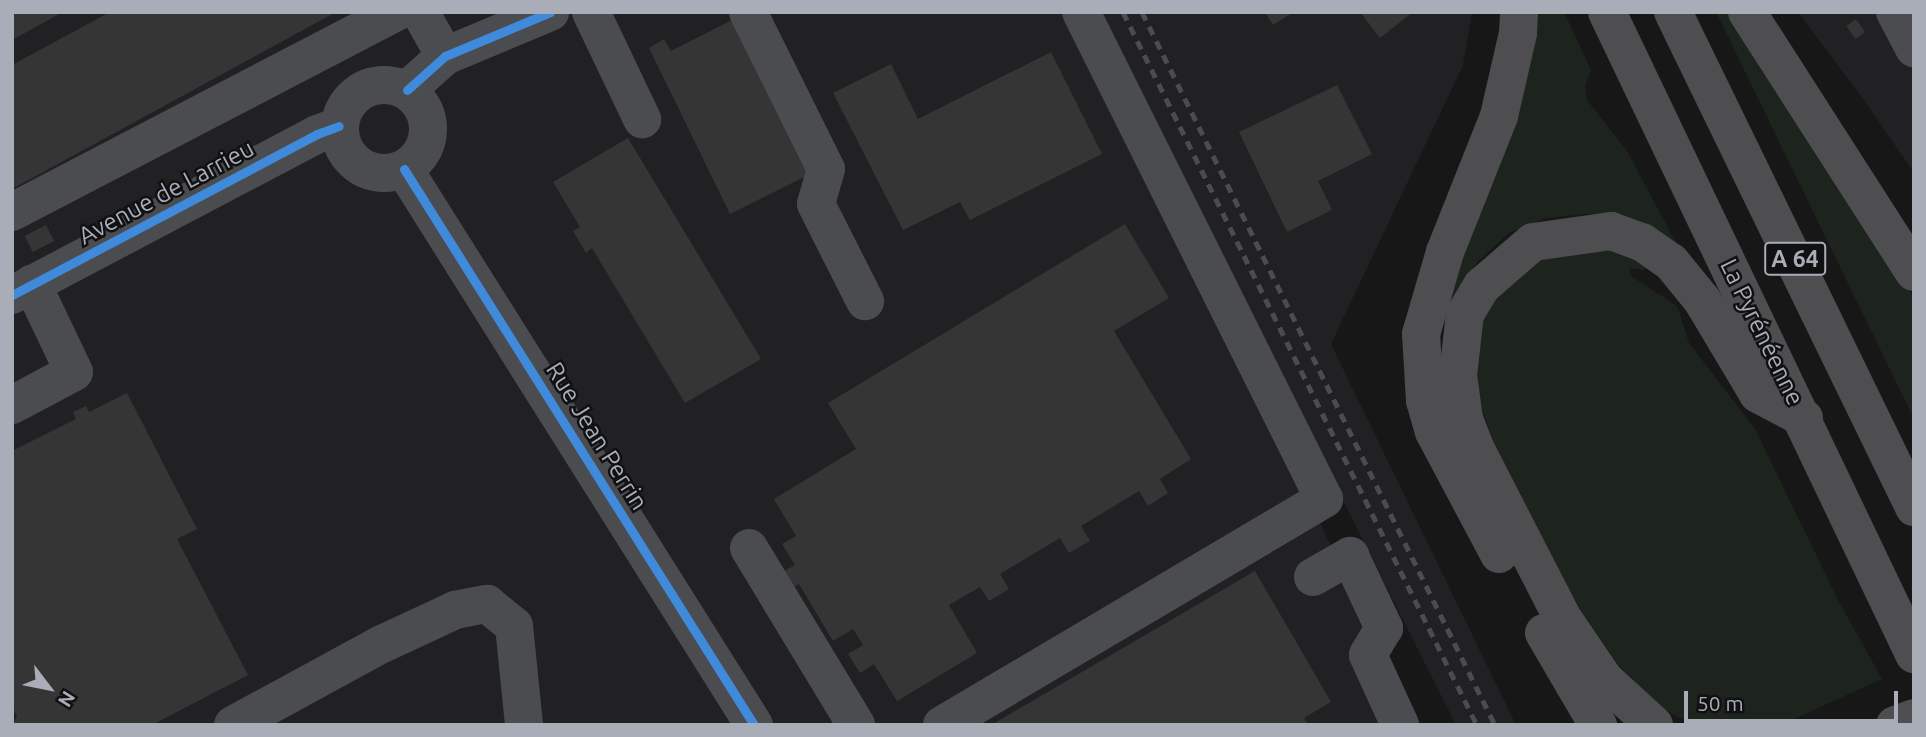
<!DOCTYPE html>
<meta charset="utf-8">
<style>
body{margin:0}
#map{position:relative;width:1926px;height:737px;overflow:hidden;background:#171717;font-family:Ubuntu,sans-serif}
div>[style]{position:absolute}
.built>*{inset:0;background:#212123}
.green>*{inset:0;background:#1d241e}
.building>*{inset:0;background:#353536;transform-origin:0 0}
.minor>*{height:38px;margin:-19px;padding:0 19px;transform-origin:19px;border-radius:19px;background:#4b4c50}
.minor>.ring{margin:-19px;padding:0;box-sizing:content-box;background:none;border:38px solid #4b4c50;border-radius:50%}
.highway>*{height:38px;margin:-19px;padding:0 19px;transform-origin:19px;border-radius:19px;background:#4e4e51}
.rail>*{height:5px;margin-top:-2.5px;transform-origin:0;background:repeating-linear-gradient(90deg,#4b4c4f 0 9px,transparent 0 16px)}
.cycleway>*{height:9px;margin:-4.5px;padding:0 4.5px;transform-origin:4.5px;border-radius:4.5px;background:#408adc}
span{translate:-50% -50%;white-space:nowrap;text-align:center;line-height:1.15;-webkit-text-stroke:5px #111113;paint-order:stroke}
.shield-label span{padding:2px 5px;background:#111113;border:2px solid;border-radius:5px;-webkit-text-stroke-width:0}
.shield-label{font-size:23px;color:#a8adb8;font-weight:700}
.street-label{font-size:24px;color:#a8adb8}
.frame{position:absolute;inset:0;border:14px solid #a8adb8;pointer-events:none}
.north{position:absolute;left:14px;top:653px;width:70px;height:70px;-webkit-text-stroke:5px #111113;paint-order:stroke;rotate:122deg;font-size:19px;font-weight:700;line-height:28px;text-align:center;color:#a8adb8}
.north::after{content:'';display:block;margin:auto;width:24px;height:32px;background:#a8adb8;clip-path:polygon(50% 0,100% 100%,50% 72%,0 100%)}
.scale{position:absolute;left:1684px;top:691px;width:214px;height:32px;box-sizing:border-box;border:4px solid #a8adb8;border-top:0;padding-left:9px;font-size:21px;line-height:24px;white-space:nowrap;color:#a8adb8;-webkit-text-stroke:5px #111113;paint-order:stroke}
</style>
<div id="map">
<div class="built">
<div style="clip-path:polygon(12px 12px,1068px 12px,1146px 156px,1416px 725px,12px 725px)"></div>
<div style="clip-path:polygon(1097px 12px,1472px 12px,1463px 65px,1331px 344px,1516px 725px,1456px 725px)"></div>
<div style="clip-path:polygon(1798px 12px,1914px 12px,1914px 173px,1864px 100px)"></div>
</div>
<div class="green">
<div style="clip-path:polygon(1528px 12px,1564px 12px,1591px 70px,1585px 86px,1587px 100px,1627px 151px,1676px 243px,1626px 220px,1587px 214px,1547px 218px,1510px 232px,1478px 261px,1453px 297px,1441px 329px,1440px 364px,1430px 345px)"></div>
<div style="clip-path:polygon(1716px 12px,1728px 12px,1914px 298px,1914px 419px)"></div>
<div style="clip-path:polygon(1598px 246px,1627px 253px,1647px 266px,1643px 270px,1629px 268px,1631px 276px,1677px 306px,1689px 343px,1755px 429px,1838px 600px,1882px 679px,1781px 725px,1693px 725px,1660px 707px,1616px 662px,1579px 607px,1535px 534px,1494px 445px,1478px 397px,1472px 348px,1479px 318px,1531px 258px)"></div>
</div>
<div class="building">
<div style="clip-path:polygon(12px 12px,63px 12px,12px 40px)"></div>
<div style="clip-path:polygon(110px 12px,336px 12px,12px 189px,12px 65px)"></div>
<div style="clip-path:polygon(1265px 12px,1294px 12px,1273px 25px)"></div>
<div style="clip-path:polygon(1360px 12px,1413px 12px,1380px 38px)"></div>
<div style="clip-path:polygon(736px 18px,814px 172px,730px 214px,649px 48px,664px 39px,671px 51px)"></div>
<div style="left:1856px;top:19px;width:16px;height:12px;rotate:55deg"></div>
<div style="clip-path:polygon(1051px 52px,1102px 154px,970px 220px,960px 202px,903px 230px,833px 93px,891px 64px,918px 119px)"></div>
<div style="clip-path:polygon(1337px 85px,1372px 154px,1318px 181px,1332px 210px,1287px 232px,1239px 132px)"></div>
<div style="clip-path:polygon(628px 138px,761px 359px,685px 403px,592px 248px,586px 253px,573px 231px,580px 227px,553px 182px)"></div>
<div style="clip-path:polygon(1125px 224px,1169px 298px,1114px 331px,1191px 459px,1160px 479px,1168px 493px,1148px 506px,1139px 491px,1081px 526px,1090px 541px,1069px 553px,1060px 538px,1000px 574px,1009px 589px,989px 601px,980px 587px,949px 605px,977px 653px,897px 701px,874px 664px,860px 673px,848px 654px,863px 645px,853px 629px,833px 641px,799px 584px,789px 590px,779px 574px,795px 565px,782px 544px,796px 536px,774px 499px,856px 449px,828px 403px)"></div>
<div style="left:46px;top:225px;width:18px;height:24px;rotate:63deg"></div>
<div style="clip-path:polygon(127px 393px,197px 529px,177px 539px,248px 675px,152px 725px,12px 725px,17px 717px,12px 706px,12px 451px,76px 419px,73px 412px,86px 406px,89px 412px)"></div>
<div style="clip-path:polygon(1255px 571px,1331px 702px,1304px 718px,1308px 725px,991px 725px)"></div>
</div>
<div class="minor">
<div style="left:420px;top:12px;width:51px;rotate:60.4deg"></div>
<div style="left:591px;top:12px;width:119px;rotate:64.5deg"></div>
<div style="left:748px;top:12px;width:175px;rotate:63.6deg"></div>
<div style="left:826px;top:169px;width:36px;rotate:106deg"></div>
<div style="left:816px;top:204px;width:109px;rotate:63.2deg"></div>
<div style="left:1895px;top:12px;width:41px;rotate:62.2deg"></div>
<div class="ring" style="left:340px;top:85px;width:50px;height:50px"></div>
<div style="left:407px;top:90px;width:51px;rotate:-41.8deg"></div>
<div style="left:445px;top:56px;width:114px;rotate:-22.7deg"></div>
<div style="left:404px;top:169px;width:657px;rotate:57.81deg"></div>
<div style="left:12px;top:212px;width:434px;rotate:-27.5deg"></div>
<div style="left:12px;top:295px;width:345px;rotate:-27.8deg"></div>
<div style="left:317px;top:134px;width:23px;rotate:-20deg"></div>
<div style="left:12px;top:405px;width:70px;rotate:-28deg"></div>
<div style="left:74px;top:372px;width:98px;rotate:-115.5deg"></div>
<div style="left:749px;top:548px;width:207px;rotate:58.8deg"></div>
<div style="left:1313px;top:577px;width:43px;rotate:-29.6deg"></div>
<div style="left:1350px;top:556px;width:80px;rotate:64.7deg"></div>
<div style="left:1384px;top:628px;width:31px;rotate:121deg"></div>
<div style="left:1368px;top:655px;width:77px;rotate:65.4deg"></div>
<div style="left:233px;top:725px;width:167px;rotate:-28.6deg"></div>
<div style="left:380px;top:645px;width:83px;rotate:-25deg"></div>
<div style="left:455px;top:610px;width:33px;rotate:-11deg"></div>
<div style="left:487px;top:604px;width:35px;rotate:39deg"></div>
<div style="left:514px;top:626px;width:100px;rotate:84.2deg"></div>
<div style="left:942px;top:725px;width:444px;rotate:-30.6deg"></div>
<div style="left:1324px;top:499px;width:544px;rotate:-116.52deg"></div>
</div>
<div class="highway">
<div style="left:1607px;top:12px;width:712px;rotate:64.44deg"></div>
<div style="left:1673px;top:12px;width:551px;rotate:64.04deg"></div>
<div style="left:1747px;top:12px;width:309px;rotate:57.3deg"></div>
<div style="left:1499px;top:554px;width:138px;rotate:-118deg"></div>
<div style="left:1434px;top:432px;width:32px;rotate:-106deg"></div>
<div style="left:1425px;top:401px;width:67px;rotate:-93.4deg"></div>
<div style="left:1421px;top:334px;width:85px;rotate:-73.7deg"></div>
<div style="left:1445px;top:252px;width:146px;rotate:-68.3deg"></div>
<div style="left:1499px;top:116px;width:85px;rotate:-77.1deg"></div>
<div style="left:1518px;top:33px;width:21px;rotate:-87deg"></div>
<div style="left:1544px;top:633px;width:107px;rotate:59.6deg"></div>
<div style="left:1654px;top:725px;width:68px;rotate:-137.4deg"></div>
<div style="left:1604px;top:679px;width:75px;rotate:-124.1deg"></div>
<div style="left:1562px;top:617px;width:188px;rotate:-117.2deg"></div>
<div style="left:1476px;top:450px;width:33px;rotate:-111deg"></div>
<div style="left:1464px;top:419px;width:44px;rotate:-97.8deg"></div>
<div style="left:1458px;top:375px;width:61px;rotate:-83.5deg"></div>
<div style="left:1465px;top:314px;width:33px;rotate:-59deg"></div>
<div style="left:1482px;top:286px;width:67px;rotate:-40.8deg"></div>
<div style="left:1533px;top:242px;width:79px;rotate:-8deg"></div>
<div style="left:1611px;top:231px;width:33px;rotate:20deg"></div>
<div style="left:1642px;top:242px;width:35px;rotate:35deg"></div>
<div style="left:1671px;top:262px;width:49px;rotate:50.8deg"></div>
<div style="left:1702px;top:300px;width:109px;rotate:59.2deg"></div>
<div style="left:1758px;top:394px;width:52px;rotate:27.6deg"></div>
<div style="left:1895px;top:725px;width:20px;rotate:-20deg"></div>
</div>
<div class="rail">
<div style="left:1123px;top:12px;width:796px;rotate:63.6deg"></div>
<div style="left:1142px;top:12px;width:796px;rotate:63.66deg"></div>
</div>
<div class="cycleway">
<div style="left:407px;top:90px;width:51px;rotate:-41.8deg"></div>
<div style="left:445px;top:56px;width:114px;rotate:-22.7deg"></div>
<div style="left:404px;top:169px;width:657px;rotate:57.81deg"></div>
<div style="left:12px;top:295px;width:345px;rotate:-27.8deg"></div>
<div style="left:317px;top:134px;width:23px;rotate:-20deg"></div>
</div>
<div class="shield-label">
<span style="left:1795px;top:259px">A 64</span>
</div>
<div class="street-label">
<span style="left:166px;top:192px;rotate:-28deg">Avenue de Larrieu</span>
<span style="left:1762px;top:332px;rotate:64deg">La Pyrénéenne</span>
<span style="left:597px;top:436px;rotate:58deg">Rue Jean Perrin</span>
</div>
<div class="frame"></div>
<div class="north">N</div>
<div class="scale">50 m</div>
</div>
